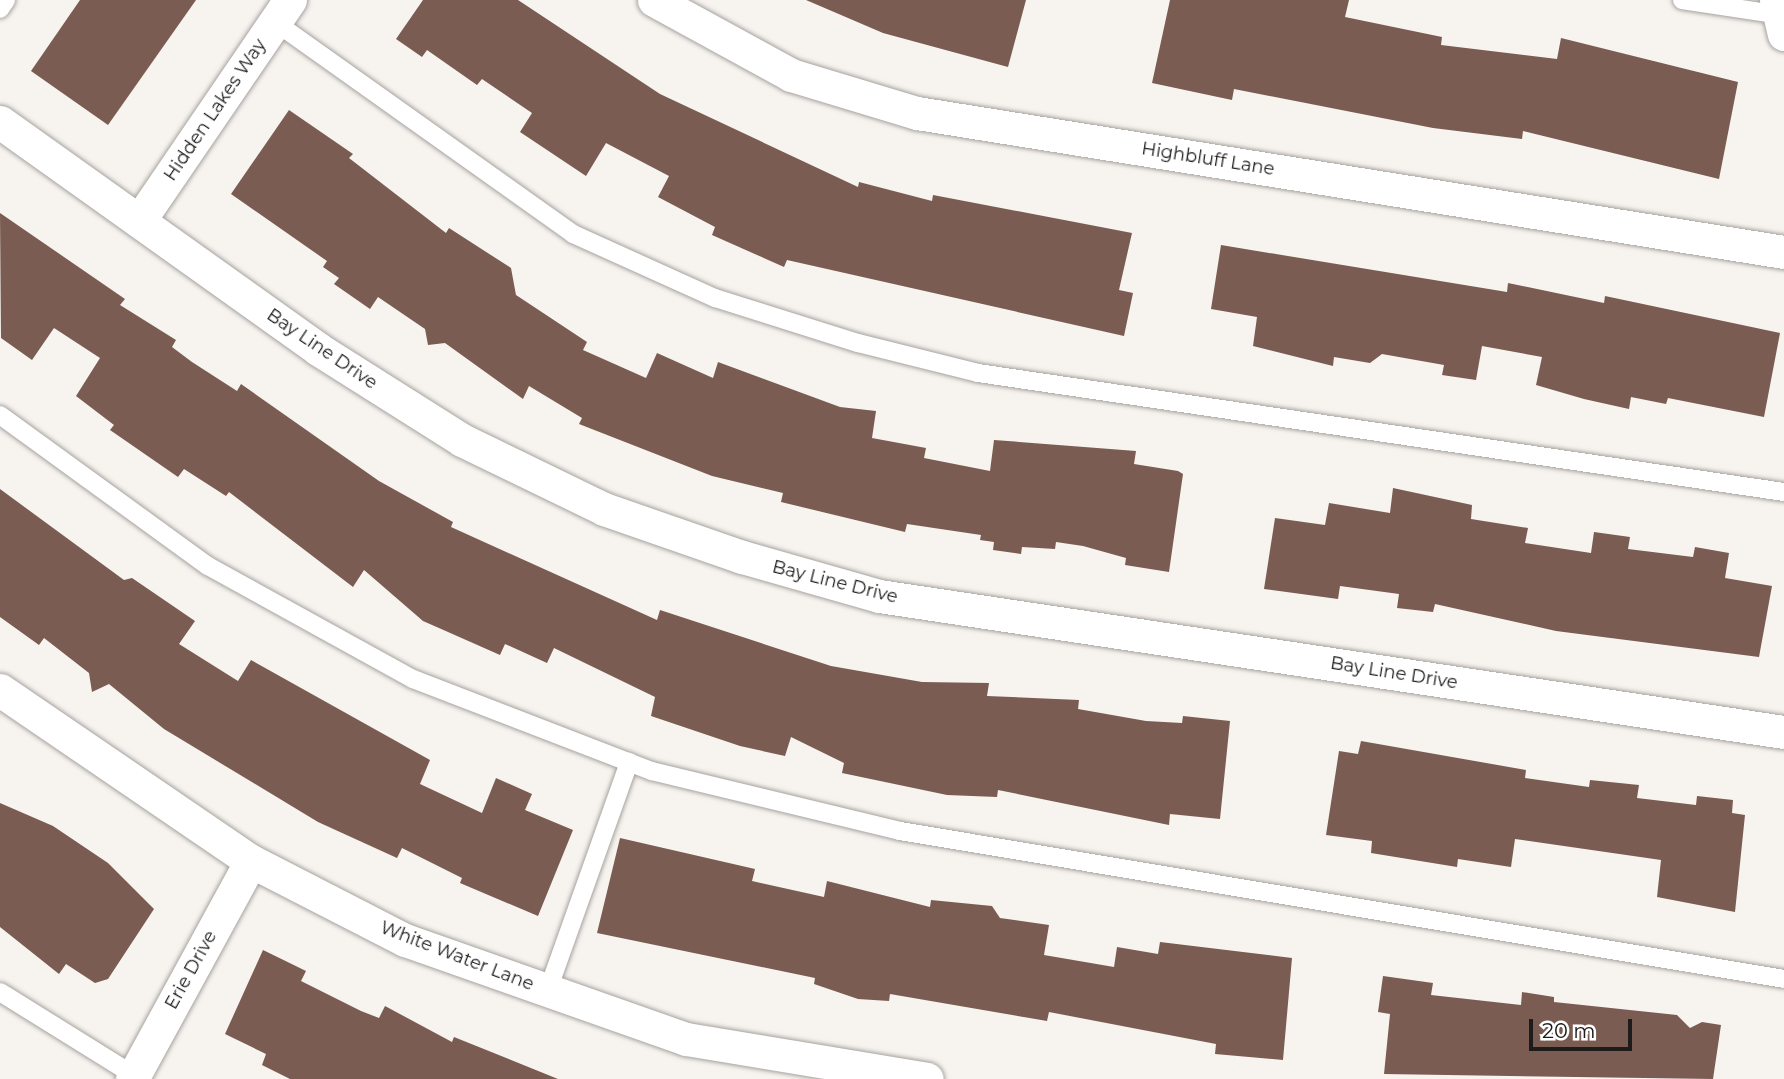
<!DOCTYPE html>
<style>
body{margin:0}
#map{position:relative;width:1784px;height:1079px;overflow:hidden;background:#f7f3ef;font-family:Montserrat,sans-serif}
div>[style]{position:absolute}
.building>*{inset:0;background:#7a5c52}
.roads{filter:drop-shadow(0 0 2px #a6a39f) drop-shadow(0 0 2px #a6a39f)}
.service>*{height:18px;margin:-9px;padding:0 9px;transform-origin:9px;border-radius:9px;background:#fff}
.minor>*{height:33px;margin:-16.5px;padding:0 16.5px;transform-origin:16.5px;border-radius:16.5px;background:#fff}
span{translate:-50% -50%;white-space:nowrap;text-align:center;line-height:1.15;-webkit-text-stroke:7px #fff;paint-order:stroke}
.street-label{font-size:18px;color:#1e1c1b}
.scale{position:absolute;left:1529px;top:1019px;width:103px;height:32px;box-sizing:border-box;border:4px solid #1e1c1b;border-top:0;padding-left:9px;font-size:21px;line-height:24px;white-space:nowrap;color:#1e1c1b;-webkit-text-stroke:5px #fff;paint-order:stroke}
</style>
<div id="map">
<div class="building">
<div style="clip-path:polygon(80px 0,196px 0,108px 125px,31px 71px)"></div>
<div style="clip-path:polygon(423px 0,518px 0,660px 94px,858px 187px,859px 182px,932px 201px,933px 195px,1132px 233px,1119px 290px,1133px 293px,1124px 336px,787px 260px,784px 267px,712px 235px,715px 227px,658px 197px,669px 176px,606px 143px,586px 176px,520px 132px,532px 113px,482px 79px,477px 85px,427px 50px,422px 57px,396px 39px)"></div>
<div style="clip-path:polygon(806px 0,1026px 0,1008px 67px,883px 33px)"></div>
<div style="clip-path:polygon(1170px 0,1349px 0,1345px 17px,1442px 37px,1441px 45px,1557px 59px,1561px 38px,1738px 82px,1719px 179px,1523px 131px,1522px 139px,1433px 128px,1234px 89px,1232px 100px,1152px 83px)"></div>
<div style="clip-path:polygon(289px 110px,353px 154px,349px 158px,446px 233px,449px 228px,511px 268px,516px 295px,587px 342px,583px 350px,646px 378px,657px 353px,713px 378px,718px 362px,840px 407px,876px 411px,872px 438px,926px 448px,924px 458px,990px 471px,994px 440px,1136px 451px,1134px 464px,1178px 471px,1183px 474px,1169px 572px,1125px 565px,1126px 558px,1083px 546px,1056px 542px,1055px 549px,1022px 547px,1021px 554px,993px 550px,994px 542px,980px 540px,981px 535px,907px 524px,905px 532px,781px 502px,783px 493px,712px 476px,579px 424px,582px 418px,529px 386px,523px 399px,445px 343px,428px 345px,425px 329px,378px 297px,370px 309px,334px 284px,339px 278px,323px 267px,327px 261px,231px 194px)"></div>
<div style="clip-path:polygon(0 213px,125px 299px,120px 305px,176px 340px,172px 347px,192px 362px,237px 391px,241px 384px,379px 481px,453px 522px,451px 527px,657px 620px,660px 610px,831px 666px,922px 682px,989px 683px,987px 696px,1079px 700px,1078px 709px,1146px 721px,1182px 723px,1183px 716px,1230px 721px,1220px 819px,1170px 814px,1169px 825px,998px 790px,997px 797px,947px 795px,842px 773px,844px 763px,791px 737px,785px 756px,740px 746px,651px 716px,655px 697px,554px 648px,547px 663px,505px 644px,500px 655px,448px 632px,423px 621px,364px 570px,353px 587px,229px 492px,226px 496px,184px 469px,178px 477px,110px 430px,114px 425px,76px 396px,100px 358px,54px 328px,32px 360px,1px 338px)"></div>
<div style="clip-path:polygon(1221px 245px,1507px 292px,1508px 283px,1604px 303px,1605px 296px,1780px 333px,1764px 417px,1668px 398px,1666px 404px,1631px 397px,1629px 409px,1584px 399px,1536px 385px,1542px 357px,1482px 346px,1476px 380px,1442px 375px,1444px 365px,1382px 354px,1370px 363px,1334px 357px,1333px 366px,1253px 346px,1257px 317px,1211px 309px)"></div>
<div style="clip-path:polygon(1393px 488px,1472px 505px,1471px 519px,1528px 528px,1525px 543px,1591px 553px,1594px 532px,1630px 537px,1628px 549px,1693px 557px,1695px 547px,1729px 553px,1725px 578px,1772px 586px,1759px 657px,1556px 631px,1435px 604px,1433px 612px,1397px 608px,1399px 594px,1340px 586px,1338px 599px,1264px 589px,1275px 518px,1325px 525px,1329px 503px,1390px 513px)"></div>
<div style="clip-path:polygon(0 489px,124px 580px,132px 578px,195px 621px,179px 644px,238px 681px,251px 660px,430px 760px,420px 784px,482px 813px,496px 778px,532px 794px,525px 810px,573px 830px,538px 916px,460px 883px,462px 878px,402px 848px,397px 858px,318px 822px,164px 729px,109px 684px,92px 692px,89px 673px,44px 638px,39px 645px,0 617px)"></div>
<div style="clip-path:polygon(1361px 741px,1526px 770px,1525px 778px,1589px 787px,1590px 780px,1639px 785px,1637px 798px,1696px 805px,1697px 796px,1733px 800px,1732px 813px,1745px 815px,1735px 912px,1657px 897px,1661px 860px,1515px 839px,1511px 867px,1458px 859px,1457px 867px,1371px 853px,1372px 841px,1326px 835px,1339px 751px,1358px 754px)"></div>
<div style="clip-path:polygon(0 803px,53px 826px,108px 863px,154px 909px,108px 979px,95px 983px,66px 964px,59px 974px,0 927px)"></div>
<div style="clip-path:polygon(620px 838px,755px 869px,752px 881px,824px 897px,827px 881px,930px 907px,931px 900px,992px 906px,1000px 918px,1049px 925px,1044px 955px,1114px 967px,1117px 947px,1158px 954px,1160px 942px,1292px 958px,1283px 1060px,1215px 1054px,1216px 1044px,1049px 1012px,1047px 1021px,890px 994px,889px 1001px,858px 999px,814px 984px,815px 978px,597px 933px)"></div>
<div style="clip-path:polygon(263px 950px,306px 971px,301px 981px,361px 1011px,379px 1018px,385px 1006px,452px 1042px,454px 1037px,558px 1079px,290px 1079px,262px 1065px,266px 1054px,225px 1034px)"></div>
<div style="clip-path:polygon(1383px 976px,1433px 983px,1431px 995px,1521px 1005px,1522px 992px,1554px 997px,1554px 1002px,1677px 1015px,1690px 1028px,1702px 1022px,1721px 1025px,1713px 1079px,1384px 1074px,1390px 1014px,1378px 1012px)"></div>
</div>
<div class="roads">
<div class="service">
<div style="left:1682px;top:0;width:99px;rotate:8.7deg"></div>
<div style="left:0;top:9px;width:11px;rotate:-56deg"></div>
<div style="left:275px;top:22px;width:366px;rotate:35.4deg"></div>
<div style="left:573px;top:234px;width:156px;rotate:24.3deg"></div>
<div style="left:715px;top:298px;width:150px;rotate:17.5deg"></div>
<div style="left:858px;top:343px;width:124px;rotate:14deg"></div>
<div style="left:978px;top:373px;width:815px;rotate:8.4deg"></div>
<div style="left:0;top:415px;width:257px;rotate:36deg"></div>
<div style="left:208px;top:566px;width:234px;rotate:28.9deg"></div>
<div style="left:413px;top:679px;width:256px;rotate:21.1deg"></div>
<div style="left:652px;top:771px;width:255px;rotate:13.6deg"></div>
<div style="left:900px;top:831px;width:896px;rotate:9.5deg"></div>
<div style="left:548px;top:990px;width:242px;rotate:-70.4deg"></div>
<div style="left:0;top:992px;width:165px;rotate:31.9deg"></div>
</div>
<div class="minor">
<div style="left:654px;top:0;width:156px;rotate:28.7deg"></div>
<div style="left:791px;top:75px;width:132px;rotate:16.8deg"></div>
<div style="left:917px;top:113px;width:878px;rotate:9.11deg"></div>
<div style="left:1776px;top:0;width:35px;rotate:77deg"></div>
<div style="left:0;top:122px;width:391px;rotate:35.5deg"></div>
<div style="left:318px;top:349px;width:170px;rotate:32.3deg"></div>
<div style="left:462px;top:440px;width:158px;rotate:25.9deg"></div>
<div style="left:604px;top:509px;width:146px;rotate:19.2deg"></div>
<div style="left:742px;top:557px;width:142px;rotate:15.9deg"></div>
<div style="left:879px;top:596px;width:915px;rotate:8.55deg"></div>
<div style="left:139px;top:221px;width:268px;rotate:-55.7deg"></div>
<div style="left:0;top:690px;width:304px;rotate:34.3deg"></div>
<div style="left:251px;top:861px;width:173px;rotate:27.2deg"></div>
<div style="left:405px;top:940px;width:298px;rotate:19.4deg"></div>
<div style="left:686px;top:1039px;width:244px;rotate:9.4deg"></div>
<div style="left:132px;top:1079px;width:248px;rotate:-61.4deg"></div>
</div>
</div>
<div class="street-label">
<span style="left:215px;top:110px;rotate:-56deg">Hidden Lakes Way</span>
<span style="left:1208px;top:159px;rotate:9deg">Highbluff Lane</span>
<span style="left:322px;top:349px;rotate:34deg">Bay Line Drive</span>
<span style="left:835px;top:582px;rotate:14deg">Bay Line Drive</span>
<span style="left:1394px;top:673px;rotate:9deg">Bay Line Drive</span>
<span style="left:457px;top:956px;rotate:21deg">White Water Lane</span>
<span style="left:191px;top:970px;rotate:-61deg">Erie Drive</span>
</div>
<div class="scale">20 m</div>
</div>
